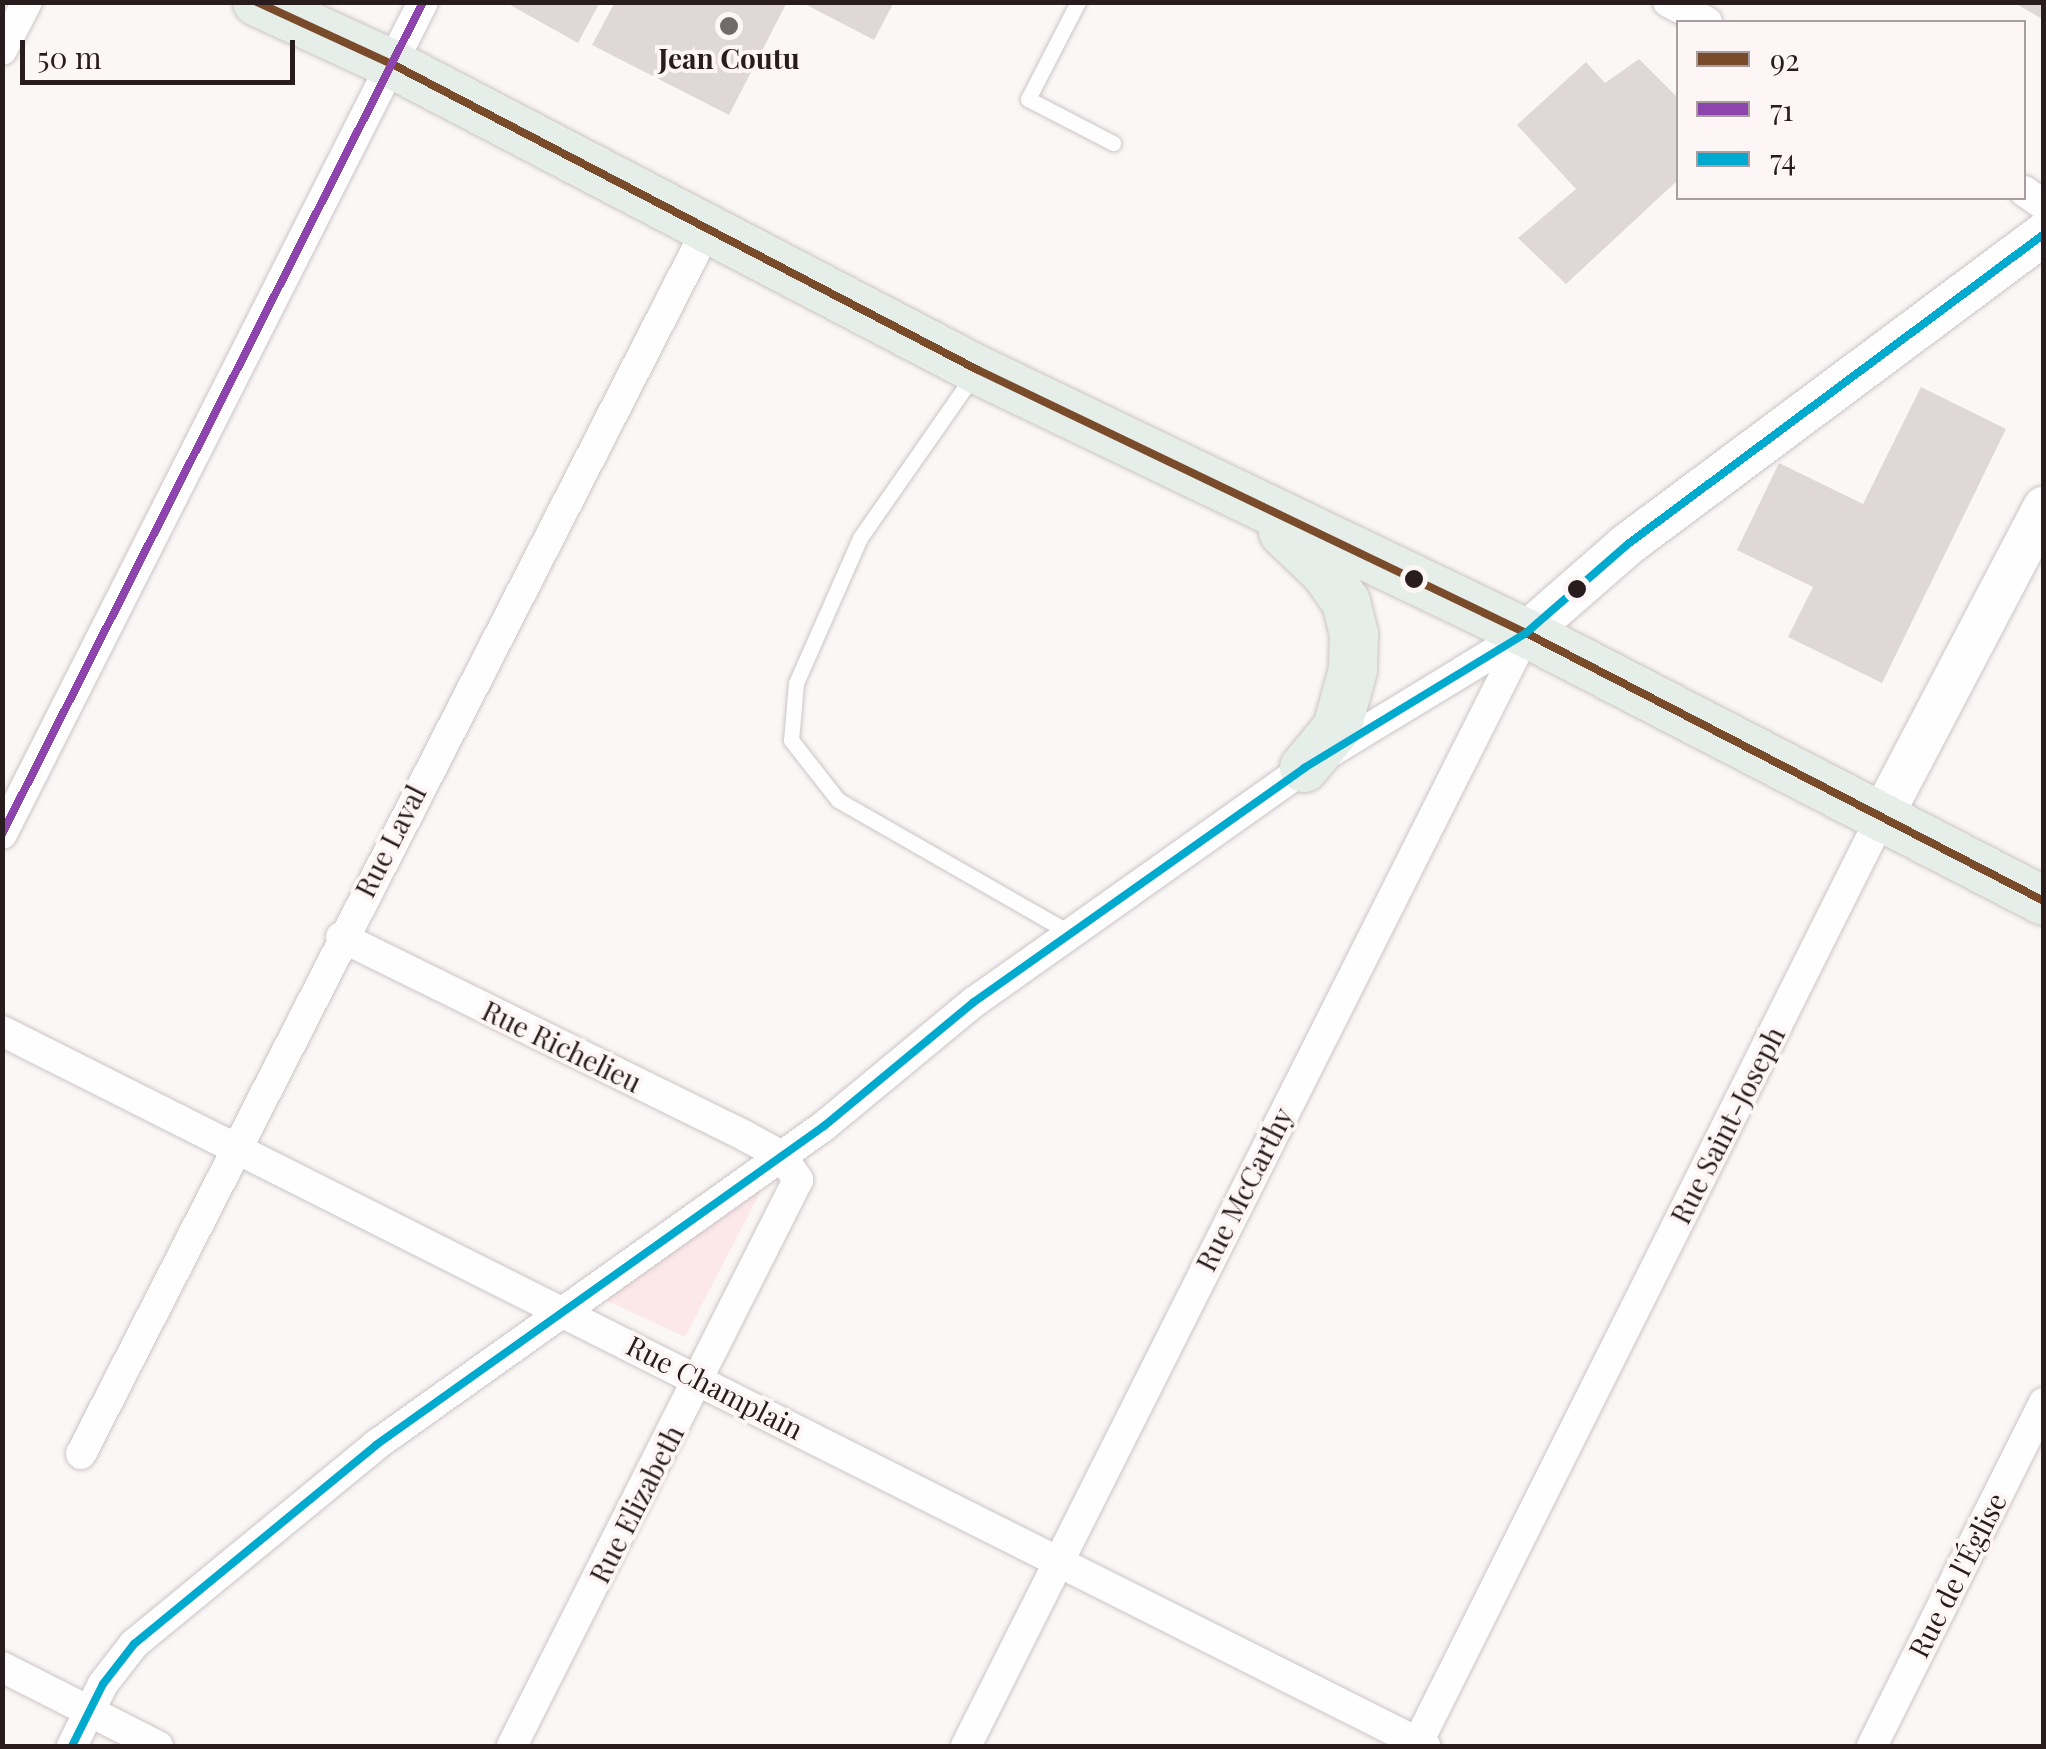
<!DOCTYPE html>
<meta charset="utf-8">
<style>
body{margin:0}
#map{position:relative;width:2046px;height:1749px;overflow:hidden;background:#fbf7f7;font-family:"Playfair Display",serif}
div>[style]{position:absolute}
.green>*{inset:0;background:#fce7e9}
.building>*{inset:0;background:#e0d7d8}
.roads{filter:drop-shadow(0 0 2px #ccc4c5) drop-shadow(0 0 2px #ccc4c5)}
.lane>*{height:15px;margin:-7.5px;padding:0 7.5px;transform-origin:7.5px;border-radius:7.5px;background:#fefefe}
.street>*{height:30px;margin:-15px;padding:0 15px;transform-origin:15px;border-radius:15px;background:#fefefe}
.secondary>*{height:42px;margin:-21px;padding:0 21px;transform-origin:21px;border-radius:21px;background:#fefefe}
.primary>*{height:48px;margin:-24px;padding:0 24px;transform-origin:24px;border-radius:24px;background:#e6eee9}
.bus-1>*{height:8px;margin:-4px;padding:0 4px;transform-origin:4px;border-radius:4px;background:#7a4b2a}
.bus-2>*{height:8px;margin:-4px;padding:0 4px;transform-origin:4px;border-radius:4px;background:#8e44ad}
.bus-3>*{height:8px;margin:-4px;padding:0 4px;transform-origin:4px;border-radius:4px;background:#00a9ce}
.dots>*{width:28px;height:28px;translate:-50% -50%;box-sizing:border-box;border:5px solid #fdf5f6;border-radius:50%}
span{translate:-50% -50%;white-space:nowrap;text-align:center;line-height:1.15;-webkit-text-stroke:8px #fdf5f6;paint-order:stroke}
.poi-label{font-size:28px;color:#291c1e;font-weight:700}
.street-label{font-size:28px;color:#291c1e}
.frame{position:absolute;inset:0;border:5px solid #291c1e;pointer-events:none}
.legend{position:absolute;left:1676px;top:20px;width:350px;height:180px;box-sizing:border-box;background:#fdf5f6;border:2px solid #a89ea0;margin:0;padding:12px 18px;list-style:none;font-size:30px;color:#291c1e}
.legend li{display:flex;align-items:center;gap:20px;height:50px}
.legend b{width:50px;border:2px solid #a89ea0}
.scale{position:absolute;left:20px;top:40px;width:275px;height:45px;box-sizing:border-box;border:5px solid #291c1e;border-top:0;padding-left:12px;font-size:30px;line-height:35px;white-space:nowrap;color:#291c1e;-webkit-text-stroke:8px #fdf5f6;paint-order:stroke}
</style>
<div id="map">
<div class="green">
<div style="clip-path:polygon(763px 1187px,685px 1337px,601px 1298px)"></div>
</div>
<div class="building">
<div style="clip-path:polygon(505px 2px,600px 2px,578px 43px)"></div>
<div style="clip-path:polygon(615px 2px,787px 2px,729px 115px,592px 45px)"></div>
<div style="clip-path:polygon(801px 2px,894px 2px,874px 40px)"></div>
<div style="clip-path:polygon(2013px 2px,2044px 2px,2044px 20px)"></div>
<div style="clip-path:polygon(1639px 59px,1678px 98px,1678px 180px,1566px 284px,1518px 238px,1576px 189px,1517px 125px,1586px 62px,1605px 83px)"></div>
<div style="clip-path:polygon(1921px 387px,2006px 429px,1882px 683px,1788px 637px,1813px 587px,1737px 550px,1779px 463px,1863px 504px)"></div>
</div>
<div class="roads">
<div class="lane">
<div style="left:1078px;top:2px;width:109px;rotate:117.3deg"></div>
<div style="left:1028px;top:99px;width:96px;rotate:27.4deg"></div>
<div style="left:975px;top:373px;width:201px;rotate:124.9deg"></div>
<div style="left:860px;top:538px;width:158px;rotate:113.8deg"></div>
<div style="left:796px;top:683px;width:57px;rotate:95deg"></div>
<div style="left:791px;top:740px;width:76px;rotate:51.9deg"></div>
<div style="left:838px;top:800px;width:267px;rotate:29.8deg"></div>
</div>
<div class="street">
<div style="left:1668px;top:2px;width:44px;rotate:27.1deg"></div>
<div style="left:2px;top:50px;width:54px;rotate:-62.5deg"></div>
<div style="left:2024px;top:191px;width:24px;rotate:35deg"></div>
<div style="left:2px;top:834px;width:932px;rotate:-63.16deg"></div>
<div style="left:341px;top:937px;width:450px;rotate:26.2deg"></div>
<div style="left:745px;top:1136px;width:42px;rotate:28.4deg"></div>
<div style="left:782px;top:1156px;width:29px;rotate:56deg"></div>
<div style="left:798px;top:1180px;width:634px;rotate:116.81deg"></div>
<div style="left:2px;top:1031px;width:1593px;rotate:26.68deg"></div>
<div style="left:81px;top:1454px;width:1373px;rotate:-62.93deg"></div>
<div style="left:2px;top:1667px;width:175px;rotate:26.9deg"></div>
<div style="left:72px;top:1746px;width:69px;rotate:-63.4deg"></div>
<div style="left:103px;top:1684px;width:51px;rotate:-52.2deg"></div>
<div style="left:134px;top:1644px;width:313px;rotate:-39.4deg"></div>
<div style="left:376px;top:1445px;width:550px;rotate:-35.45deg"></div>
<div style="left:824px;top:1126px;width:195px;rotate:-39.6deg"></div>
<div style="left:974px;top:1002px;width:405px;rotate:-35.3deg"></div>
<div style="left:1304px;top:768px;width:260px;rotate:-31.3deg"></div>
<div style="left:966px;top:1746px;width:1246px;rotate:-63.29deg"></div>
<div style="left:1416px;top:1746px;width:1036px;rotate:-63.39deg"></div>
<div style="left:1872px;top:1746px;width:384px;rotate:-63.4deg"></div>
</div>
<div class="secondary">
<div style="left:1526px;top:633px;width:135px;rotate:-41.1deg"></div>
<div style="left:1628px;top:544px;width:519px;rotate:-36.69deg"></div>
<div style="left:1880px;top:820px;width:353px;rotate:-62.3deg"></div>
</div>
<div class="primary">
<div style="left:257px;top:2px;width:151px;rotate:24.7deg"></div>
<div style="left:394px;top:65px;width:659px;rotate:27.58deg"></div>
<div style="left:978px;top:370px;width:608px;rotate:25.64deg"></div>
<div style="left:1526px;top:633px;width:583px;rotate:27.36deg"></div>
<div style="left:1283px;top:532px;width:58px;rotate:43.6deg"></div>
<div style="left:1325px;top:572px;width:37px;rotate:55deg"></div>
<div style="left:1346px;top:602px;width:34px;rotate:76deg"></div>
<div style="left:1354px;top:635px;width:35px;rotate:92deg"></div>
<div style="left:1353px;top:670px;width:60px;rotate:105.4deg"></div>
<div style="left:1337px;top:728px;width:52px;rotate:129.5deg"></div>
</div>
</div>
<div class="bus-1">
<div style="left:257px;top:2px;width:151px;rotate:24.7deg"></div>
<div style="left:394px;top:65px;width:659px;rotate:27.58deg"></div>
<div style="left:978px;top:370px;width:608px;rotate:25.64deg"></div>
<div style="left:1526px;top:633px;width:583px;rotate:27.36deg"></div>
</div>
<div class="bus-2">
<div style="left:2px;top:834px;width:932px;rotate:-63.16deg"></div>
</div>
<div class="bus-3">
<div style="left:72px;top:1746px;width:69px;rotate:-63.4deg"></div>
<div style="left:103px;top:1684px;width:51px;rotate:-52.2deg"></div>
<div style="left:134px;top:1644px;width:313px;rotate:-39.4deg"></div>
<div style="left:376px;top:1445px;width:550px;rotate:-35.45deg"></div>
<div style="left:824px;top:1126px;width:195px;rotate:-39.6deg"></div>
<div style="left:974px;top:1002px;width:405px;rotate:-35.3deg"></div>
<div style="left:1304px;top:768px;width:260px;rotate:-31.3deg"></div>
<div style="left:1526px;top:633px;width:135px;rotate:-41.1deg"></div>
<div style="left:1628px;top:544px;width:519px;rotate:-36.69deg"></div>
</div>
<div class="dots">
<div style="left:729px;top:26px;background:#72696a"></div>
<div style="left:1414px;top:579px;background:#291c1e"></div>
<div style="left:1577px;top:589px;background:#291c1e"></div>
</div>
<div class="poi-label">
<span style="left:729px;top:58px">Jean Coutu</span>
</div>
<div class="street-label">
<span style="left:390px;top:841px;rotate:-63deg">Rue Laval</span>
<span style="left:562px;top:1046px;rotate:26deg">Rue Richelieu</span>
<span style="left:1727px;top:1125px;rotate:-63deg">Rue Saint-Joseph</span>
<span style="left:1244px;top:1189px;rotate:-63deg">Rue McCarthy</span>
<span style="left:715px;top:1387px;rotate:27deg">Rue Champlain</span>
<span style="left:636px;top:1504px;rotate:-63deg">Rue Elizabeth</span>
<span style="left:1957px;top:1575px;rotate:-63deg">Rue de l'Église</span>
</div>
<div class="frame"></div>
<ul class="legend">
<li><b style="height:12px;background:#7a4b2a"></b>92</li>
<li><b style="height:12px;background:#8e44ad"></b>71</li>
<li><b style="height:12px;background:#00a9ce"></b>74</li>
</ul>
<div class="scale">50 m</div>
</div>
